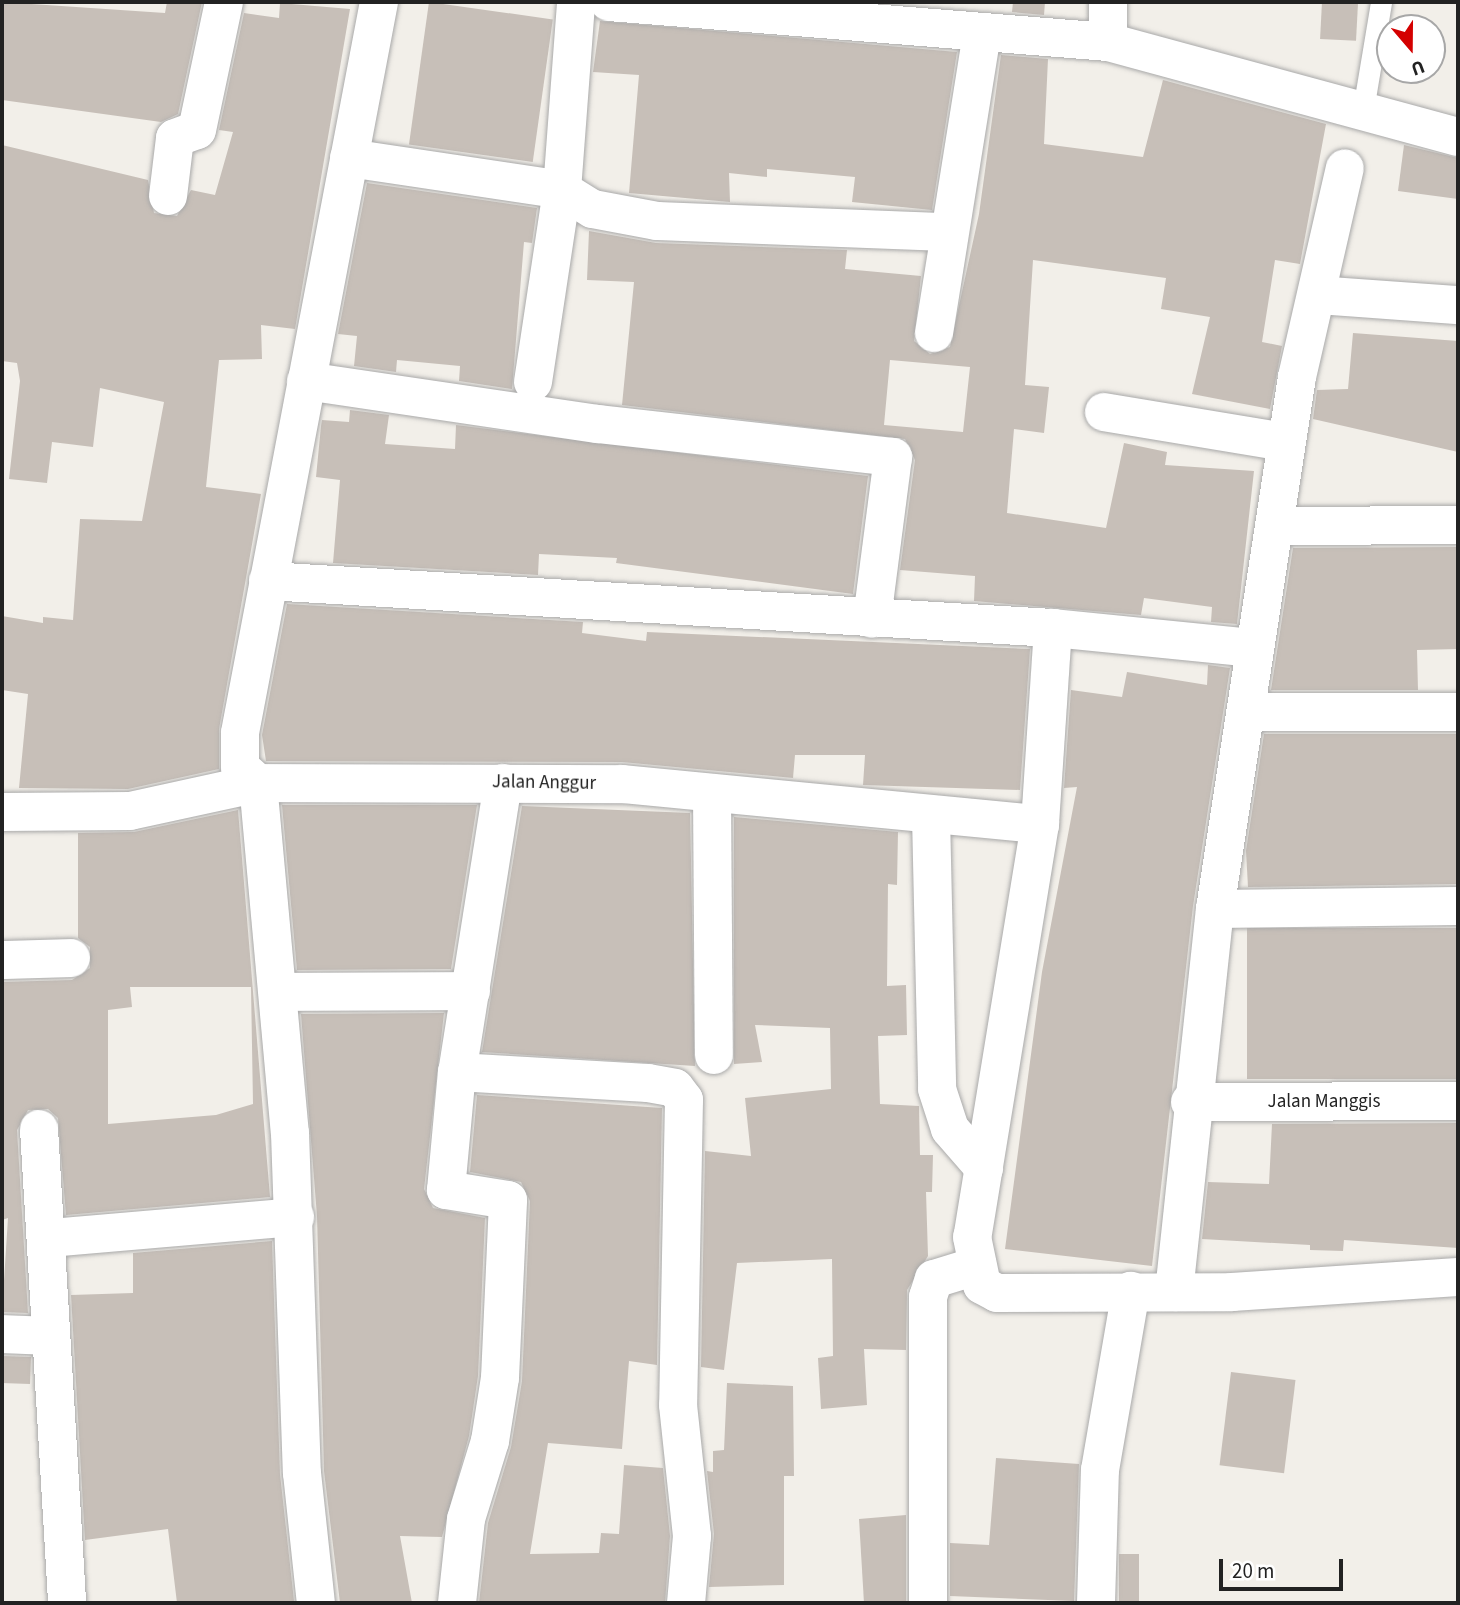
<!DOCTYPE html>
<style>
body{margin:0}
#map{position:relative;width:1460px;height:1605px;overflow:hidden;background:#f2efe9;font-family:"Source Sans 3",sans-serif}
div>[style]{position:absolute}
.building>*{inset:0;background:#c7bfb8;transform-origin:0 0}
.roads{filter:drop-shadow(0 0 2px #a9a9a9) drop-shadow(0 0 2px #a9a9a9)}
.lane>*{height:21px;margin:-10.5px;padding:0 10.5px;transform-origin:10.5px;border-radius:10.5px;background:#fff}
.street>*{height:38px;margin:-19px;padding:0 19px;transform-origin:19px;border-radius:19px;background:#fff}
span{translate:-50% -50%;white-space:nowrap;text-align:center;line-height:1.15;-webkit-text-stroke:5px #fff;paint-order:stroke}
.street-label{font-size:19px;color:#222}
.frame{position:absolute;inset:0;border:4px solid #222;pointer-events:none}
.north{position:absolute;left:1376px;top:14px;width:70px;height:70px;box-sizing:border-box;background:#fff;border:2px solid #a7a7a7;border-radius:50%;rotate:160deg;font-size:19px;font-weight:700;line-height:28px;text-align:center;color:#222}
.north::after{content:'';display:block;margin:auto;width:24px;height:32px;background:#d40000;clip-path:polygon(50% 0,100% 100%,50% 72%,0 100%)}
.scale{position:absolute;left:1219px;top:1559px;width:124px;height:32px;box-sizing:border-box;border:4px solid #222;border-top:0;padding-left:9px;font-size:21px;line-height:24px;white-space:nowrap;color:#222;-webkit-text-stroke:5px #fff;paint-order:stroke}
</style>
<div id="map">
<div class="building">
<div style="clip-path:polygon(2px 2px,165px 13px,167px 2px,202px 2px,178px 114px,161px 122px,2px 100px)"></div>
<div style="left:429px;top:2px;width:125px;height:144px;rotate:8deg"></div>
<div style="clip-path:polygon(1013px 2px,1045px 2px,1044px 15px,1012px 12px)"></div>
<div style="left:1322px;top:2px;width:36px;height:37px;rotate:3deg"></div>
<div style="clip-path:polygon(280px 3px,350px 9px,295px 329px,261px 325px,262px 359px,219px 360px,206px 487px,261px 494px,219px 729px,219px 769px,128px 789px,19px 788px,28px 694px,2px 690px,2px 616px,43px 623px,43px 617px,73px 620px,80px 519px,142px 521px,164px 402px,100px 388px,93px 447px,52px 442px,47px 483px,9px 479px,20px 381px,17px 363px,2px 361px,2px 145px,148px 180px,154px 213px,177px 216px,191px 190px,215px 195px,233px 132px,219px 130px,244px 13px,279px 18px)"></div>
<div style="clip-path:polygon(600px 21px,957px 52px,932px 210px,852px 202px,855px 177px,767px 169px,767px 177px,729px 173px,730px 202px,629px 193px,639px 75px,593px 72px)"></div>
<div style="clip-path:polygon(evenodd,1001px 55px,1048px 59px,1044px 144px,1143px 157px,1163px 80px,1326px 124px,1300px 264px,1275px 260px,1262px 342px,1282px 346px,1270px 409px,1192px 394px,1210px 317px,1161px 309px,1166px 278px,1033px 260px,1025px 385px,1049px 387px,1044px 433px,1014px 429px,1007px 513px,1106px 528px,1124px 443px,1167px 452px,1165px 465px,1254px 471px,1237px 624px,1211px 622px,1212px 607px,1144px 598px,1141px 615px,974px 601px,975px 576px,900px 570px,915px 460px,905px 439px,622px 405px,634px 282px,587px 280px,589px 231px,656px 243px,847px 250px,845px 269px,921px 276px,914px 341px,930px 354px,950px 347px,979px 214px,1001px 55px,890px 360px,970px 367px,963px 432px,884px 425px,890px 360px)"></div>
<div style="clip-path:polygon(1404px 145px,1458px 158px,1458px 199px,1398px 191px)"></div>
<div style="clip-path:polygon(367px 183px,537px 208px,532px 243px,524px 242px,512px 389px,459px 381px,460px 366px,397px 360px,396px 372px,354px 366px,357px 336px,338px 334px)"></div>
<div style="clip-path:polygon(1353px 333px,1458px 341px,1458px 452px,1313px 419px,1317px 390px,1348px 389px)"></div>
<div style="clip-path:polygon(350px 410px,389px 415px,385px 444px,455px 449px,456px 425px,868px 476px,853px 594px,616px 563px,617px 558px,539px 554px,538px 575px,333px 563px,340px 480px,316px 477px,321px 426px,322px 420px,349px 422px)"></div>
<div style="clip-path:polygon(1458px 547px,1458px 649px,1417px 650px,1418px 690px,1271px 690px,1293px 548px)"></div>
<div style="clip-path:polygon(287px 604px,583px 622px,582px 633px,646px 641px,647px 632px,1030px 649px,1020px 790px,863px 785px,865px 755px,795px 755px,793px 778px,622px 762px,266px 761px,262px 735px)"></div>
<div style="clip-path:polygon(1208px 665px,1230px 668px,1193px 906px,1152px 1266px,1005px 1249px,1042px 972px,1077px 787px,1064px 788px,1071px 690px,1122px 697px,1127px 672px,1207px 685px)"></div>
<div style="clip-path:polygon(1264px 734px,1458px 734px,1458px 884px,1248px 887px,1246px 851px)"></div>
<div style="clip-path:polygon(282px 805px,477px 805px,451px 969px,297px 970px)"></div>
<div style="clip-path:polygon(522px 806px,690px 813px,695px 1066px,482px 1052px)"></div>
<div style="clip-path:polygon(evenodd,238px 810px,270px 1197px,66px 1215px,58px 1118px,48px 1109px,28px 1110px,17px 1130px,28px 1313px,2px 1312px,8px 1218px,2px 1220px,2px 982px,72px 980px,90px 968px,90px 947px,78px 938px,78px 833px,134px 832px,238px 810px,130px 987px,251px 987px,253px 1104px,216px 1115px,108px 1124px,108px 1010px,132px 1007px,130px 987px)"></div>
<div style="clip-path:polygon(734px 817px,898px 832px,897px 885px,888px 884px,887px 986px,906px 985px,907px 1035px,878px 1036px,880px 1104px,919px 1106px,920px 1155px,933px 1155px,932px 1192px,926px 1192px,928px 1256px,907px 1290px,906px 1350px,864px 1349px,867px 1405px,821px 1409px,818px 1358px,833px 1356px,832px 1259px,737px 1263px,724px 1370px,701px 1367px,705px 1151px,751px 1156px,745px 1098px,831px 1089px,830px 1028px,755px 1025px,762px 1062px,734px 1064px)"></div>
<div style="left:1458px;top:928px;width:151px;height:211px;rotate:90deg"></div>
<div style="clip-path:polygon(444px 1013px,424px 1189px,433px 1208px,485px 1218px,478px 1376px,469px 1436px,442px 1537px,400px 1536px,412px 1603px,340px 1603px,324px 1471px,317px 1216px,301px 1014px)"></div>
<div style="clip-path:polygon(477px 1095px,662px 1108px,657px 1365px,629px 1361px,622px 1449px,548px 1443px,530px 1554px,599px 1553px,601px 1533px,619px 1534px,624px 1465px,663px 1468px,670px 1536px,665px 1603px,479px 1603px,488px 1523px,511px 1447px,522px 1381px,530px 1201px,521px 1182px,470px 1172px)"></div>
<div style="clip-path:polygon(1458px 1123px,1458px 1248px,1344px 1240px,1343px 1251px,1310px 1250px,1310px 1245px,1202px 1239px,1208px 1182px,1269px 1184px,1272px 1124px)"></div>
<div style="clip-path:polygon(272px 1241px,280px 1474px,294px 1601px,177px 1603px,168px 1529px,85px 1540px,71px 1295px,133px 1293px,133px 1253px)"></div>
<div style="left:2px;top:1356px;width:29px;height:27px;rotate:2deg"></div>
<div style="left:1231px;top:1372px;width:65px;height:94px;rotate:7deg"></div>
<div style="clip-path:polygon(727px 1383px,793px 1386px,794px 1476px,784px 1476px,784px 1585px,709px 1587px,714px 1534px,707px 1471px,713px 1472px,713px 1451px,724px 1450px)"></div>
<div style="clip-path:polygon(996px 1458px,1079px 1464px,1074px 1601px,950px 1596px,950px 1543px,989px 1545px)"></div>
<div style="clip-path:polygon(906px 1515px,906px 1603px,864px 1603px,859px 1519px)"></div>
<div style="left:1119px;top:1554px;width:20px;height:48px"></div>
</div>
<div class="roads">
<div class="lane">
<div style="left:1362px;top:116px;width:116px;rotate:-80.5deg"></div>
</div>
<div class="street">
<div style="left:379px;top:2px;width:744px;rotate:100.77deg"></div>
<div style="left:240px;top:733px;width:34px;rotate:90deg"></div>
<div style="left:240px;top:767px;width:24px;rotate:42deg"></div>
<div style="left:258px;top:783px;width:364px;rotate:0.2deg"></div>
<div style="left:622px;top:784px;width:420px;rotate:5.5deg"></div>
<div style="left:609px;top:2px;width:501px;rotate:4.58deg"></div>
<div style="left:1108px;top:42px;width:363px;rotate:15.2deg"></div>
<div style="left:1108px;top:42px;width:40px;rotate:-90deg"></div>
<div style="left:349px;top:158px;width:215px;rotate:8.5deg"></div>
<div style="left:562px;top:190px;width:36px;rotate:32deg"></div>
<div style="left:593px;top:209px;width:65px;rotate:10.6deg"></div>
<div style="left:657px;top:221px;width:290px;rotate:2.2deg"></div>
<div style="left:168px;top:196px;width:58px;rotate:-83.1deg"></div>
<div style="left:175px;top:138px;width:23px;rotate:-20deg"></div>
<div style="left:197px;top:130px;width:131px;rotate:-78.1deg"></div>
<div style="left:1317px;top:295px;width:141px;rotate:4.1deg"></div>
<div style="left:934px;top:333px;width:303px;rotate:-80.9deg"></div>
<div style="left:306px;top:381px;width:295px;rotate:8.4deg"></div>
<div style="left:598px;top:424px;width:297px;rotate:6.4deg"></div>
<div style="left:893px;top:457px;width:163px;rotate:97.4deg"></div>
<div style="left:533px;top:382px;width:194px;rotate:-81.4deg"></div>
<div style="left:562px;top:190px;width:189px;rotate:-85.7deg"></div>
<div style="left:1104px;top:412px;width:184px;rotate:9.4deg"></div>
<div style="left:1276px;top:526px;width:182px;rotate:-0.3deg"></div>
<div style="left:268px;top:581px;width:786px;rotate:3.43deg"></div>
<div style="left:1053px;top:628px;width:203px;rotate:5.7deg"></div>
<div style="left:1053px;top:628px;width:196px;rotate:93.8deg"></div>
<div style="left:1040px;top:824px;width:419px;rotate:99.3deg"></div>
<div style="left:972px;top:1237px;width:49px;rotate:78.2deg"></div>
<div style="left:982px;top:1285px;width:17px;rotate:28deg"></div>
<div style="left:997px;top:1293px;width:235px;rotate:-0.2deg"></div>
<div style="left:1232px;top:1292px;width:226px;rotate:-3.8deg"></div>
<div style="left:1247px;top:712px;width:211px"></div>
<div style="left:503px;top:783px;width:293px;rotate:99deg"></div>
<div style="left:457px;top:1072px;width:191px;rotate:3.3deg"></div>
<div style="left:648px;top:1083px;width:27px;rotate:10deg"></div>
<div style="left:675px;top:1088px;width:15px;rotate:53deg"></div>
<div style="left:684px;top:1100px;width:305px;rotate:91.1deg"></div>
<div style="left:678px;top:1405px;width:132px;rotate:83.9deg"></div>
<div style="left:692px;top:1536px;width:67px;rotate:95.1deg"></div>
<div style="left:712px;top:793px;width:262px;rotate:89.6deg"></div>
<div style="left:2px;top:812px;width:128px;rotate:-0.4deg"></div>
<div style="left:130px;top:811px;width:131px;rotate:-12.3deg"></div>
<div style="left:258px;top:783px;width:351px;rotate:84.8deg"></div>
<div style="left:290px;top:1133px;width:340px;rotate:88deg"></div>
<div style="left:302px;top:1473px;width:131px;rotate:83.9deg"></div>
<div style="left:931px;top:816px;width:273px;rotate:88.7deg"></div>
<div style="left:937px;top:1089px;width:42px;rotate:72deg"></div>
<div style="left:950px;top:1129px;width:52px;rotate:48.9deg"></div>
<div style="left:1215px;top:909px;width:243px;rotate:-0.7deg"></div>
<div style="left:2px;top:960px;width:69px;rotate:-1.7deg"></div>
<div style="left:278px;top:992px;width:193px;rotate:-0.3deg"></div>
<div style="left:1190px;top:1102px;width:268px;rotate:-0.2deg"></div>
<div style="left:39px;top:1129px;width:475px;rotate:86.6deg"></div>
<div style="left:50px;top:1238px;width:246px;rotate:-4.9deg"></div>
<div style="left:1174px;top:1292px;width:385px;rotate:-83.9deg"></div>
<div style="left:1215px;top:909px;width:538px;rotate:-81.24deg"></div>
<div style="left:1297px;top:377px;width:214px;rotate:-77.1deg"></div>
<div style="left:2px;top:1334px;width:49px;rotate:2.3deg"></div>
<div style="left:457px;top:1603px;width:84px;rotate:-83.9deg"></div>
<div style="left:466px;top:1519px;width:82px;rotate:-72.9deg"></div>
<div style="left:490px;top:1441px;width:64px;rotate:-81deg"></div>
<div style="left:500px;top:1378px;width:178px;rotate:-87.4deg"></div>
<div style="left:508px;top:1200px;width:63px;rotate:-170.8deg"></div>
<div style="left:446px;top:1190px;width:119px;rotate:-84.7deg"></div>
<div style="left:928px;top:1603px;width:306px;rotate:-90deg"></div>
<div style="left:928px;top:1297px;width:19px;rotate:-72deg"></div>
<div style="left:934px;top:1279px;width:41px;rotate:-17.1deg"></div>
<div style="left:1096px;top:1603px;width:133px;rotate:-88.3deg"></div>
<div style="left:1100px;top:1470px;width:182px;rotate:-80.2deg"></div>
</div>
</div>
<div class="street-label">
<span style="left:544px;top:783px;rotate:1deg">Jalan Anggur</span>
<span style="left:1324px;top:1102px">Jalan Manggis</span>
</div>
<div class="frame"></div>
<div class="north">U</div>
<div class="scale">20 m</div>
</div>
